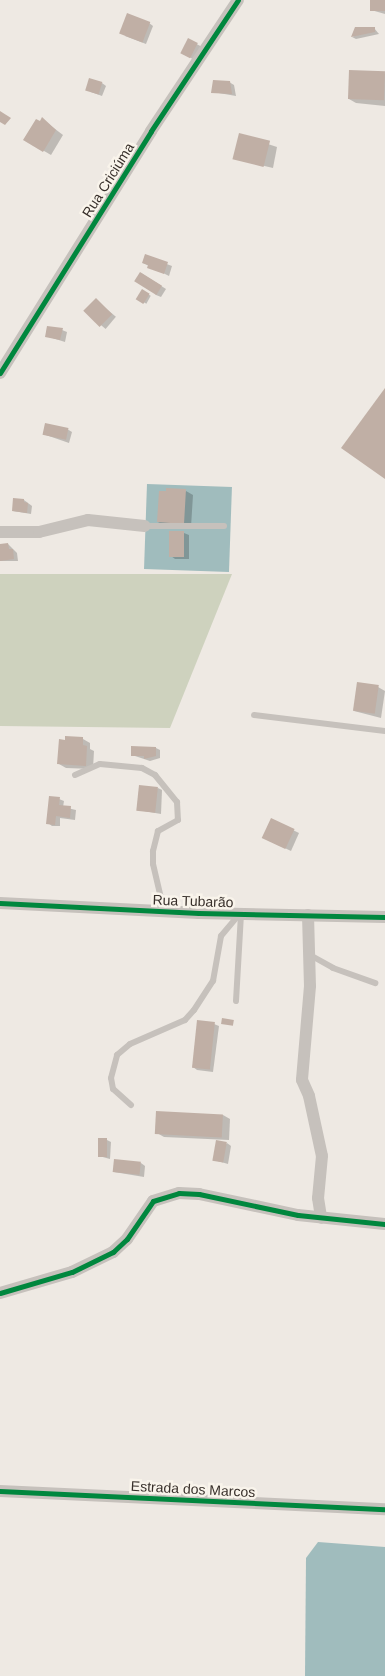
<!DOCTYPE html>
<meta charset="utf-8">
<style>
body{margin:0}
#map{position:relative;width:385px;height:1676px;overflow:hidden;background:#eee9e3;font-family:Helvetica,sans-serif}
div>[style]{position:absolute}
.green>*{inset:0;background:#ced2be}
.water>*{inset:0;background:#a0bcbd;transform-origin:0 0}
.shadow>*{inset:0;background:#0003;transform-origin:0 0}
.building>*{inset:0;background:#c0afa5;transform-origin:0 0}
.lane>*{height:6px;margin:-3px;padding:0 3px;transform-origin:3px;border-radius:3px;background:#c6c1bc}
.street>*{height:12px;margin:-6px;padding:0 6px;transform-origin:6px;border-radius:6px;background:#c6c1bc}
.cycleway>*{height:5px;margin:-2.5px;padding:0 2.5px;transform-origin:2.5px;border-radius:2.5px;background:#00873e}
span{translate:-50% -50%;white-space:nowrap;text-align:center;line-height:1.15;-webkit-text-stroke:5px #f9f4eb;paint-order:stroke}
.street-label{font-size:14px;color:#372f2a}
</style>
<div id="map">
<div class="green">
<div style="clip-path:polygon(0 574px,232px 574px,170px 728px,0 726px)"></div>
</div>
<div class="water">
<div style="left:147px;top:484px;width:85px;height:85px;rotate:2deg"></div>
<div style="clip-path:polygon(318px 1542px,385px 1547px,385px 1676px,305px 1676px,306px 1558px)"></div>
</div>
<div class="shadow">
<div style="clip-path:polygon(372px 0,385px 0,385px 14px,371px 10px)"></div>
<div style="clip-path:polygon(149px 23px,153px 26px,146px 44px,125px 36px)"></div>
<div style="clip-path:polygon(374px 28px,379px 34px,356px 39px,352px 37px)"></div>
<div style="left:189px;top:40px;width:15px;height:15px;rotate:28deg"></div>
<div style="clip-path:polygon(385px 73px,385px 106px,356px 103px,349px 99px)"></div>
<div style="clip-path:polygon(229px 82px,234px 85px,236px 96px,213px 92px)"></div>
<div style="clip-path:polygon(102px 83px,106px 86px,102px 96px,91px 92px)"></div>
<div style="clip-path:polygon(42px 119px,63px 135px,51px 155px,25px 140px)"></div>
<div style="clip-path:polygon(240px 135px,277px 147px,273px 168px,236px 159px)"></div>
<div style="clip-path:polygon(145px 256px,172px 266px,169px 276px,143px 263px)"></div>
<div style="clip-path:polygon(141px 273px,166px 289px,161px 297px,156px 295px)"></div>
<div style="left:142px;top:291px;width:10px;height:9px;rotate:29deg"></div>
<div style="left:96px;top:300px;width:26px;height:16px;rotate:40deg"></div>
<div style="clip-path:polygon(62px 330px,67px 332px,65px 342px,46px 336px)"></div>
<div style="clip-path:polygon(67px 429px,72px 432px,69px 443px,43px 434px)"></div>
<div style="clip-path:polygon(186px 491px,193px 495px,191px 527px,165px 526px,158px 522px)"></div>
<div style="clip-path:polygon(24px 500px,32px 506px,31px 514px,13px 511px)"></div>
<div style="clip-path:polygon(184px 533px,189px 535px,189px 559px,175px 559px,171px 556px)"></div>
<div style="clip-path:polygon(8px 544px,17px 553px,18px 561px,0 561px,0 545px)"></div>
<div style="clip-path:polygon(378px 687px,385px 691px,381px 718px,354px 711px)"></div>
<div style="clip-path:polygon(66px 738px,83px 739px,90px 743px,90px 749px,94px 751px,93px 769px,66px 768px,59px 764px)"></div>
<div style="clip-path:polygon(156px 748px,160px 750px,160px 758px,150px 761px,132px 755px)"></div>
<div style="clip-path:polygon(158px 788px,162px 790px,161px 814px,138px 810px)"></div>
<div style="clip-path:polygon(59px 799px,64px 801px,63px 807px,76px 810px,75px 820px,60px 818px,60px 826px,52px 826px,48px 823px)"></div>
<div style="clip-path:polygon(272px 820px,299px 833px,291px 851px,268px 840px)"></div>
<div style="clip-path:polygon(214px 1024px,219px 1026px,213px 1072px,197px 1070px,193px 1067px)"></div>
<div style="clip-path:polygon(223px 1115px,230px 1119px,229px 1140px,164px 1137px,157px 1133px)"></div>
<div style="clip-path:polygon(107px 1140px,111px 1142px,110px 1159px,99px 1156px)"></div>
<div style="clip-path:polygon(227px 1143px,231px 1146px,228px 1164px,214px 1160px)"></div>
<div style="clip-path:polygon(141px 1163px,145px 1166px,144px 1177px,114px 1172px)"></div>
</div>
<div class="building">
<div style="left:370px;top:0;width:15px;height:11px"></div>
<div style="left:127px;top:13px;width:25px;height:22px;rotate:21deg"></div>
<div style="clip-path:polygon(355px 27px,375px 27px,375px 32px,351px 37px)"></div>
<div style="left:188px;top:38px;width:11px;height:17px;rotate:27deg"></div>
<div style="left:349px;top:70px;width:36px;height:29px;rotate:2deg"></div>
<div style="left:89px;top:78px;width:14px;height:13px;rotate:17deg"></div>
<div style="clip-path:polygon(213px 80px,230px 81px,232px 94px,211px 93px)"></div>
<div style="clip-path:polygon(0 111px,11px 118px,5px 125px,0 122px)"></div>
<div style="clip-path:polygon(42px 117px,56px 130px,43px 152px,23px 140px,36px 119px,40px 121px)"></div>
<div style="left:239px;top:133px;width:32px;height:27px;rotate:14deg"></div>
<div style="clip-path:polygon(145px 254px,168px 262px,164px 274px,147px 268px,148px 265px,142px 263px)"></div>
<div style="left:140px;top:272px;width:26px;height:11px;rotate:32deg"></div>
<div style="left:142px;top:289px;width:9px;height:12px;rotate:32deg"></div>
<div style="left:96px;top:298px;width:23px;height:18px;rotate:45deg"></div>
<div style="clip-path:polygon(47px 326px,63px 328px,60px 340px,45px 337px)"></div>
<div style="clip-path:polygon(385px 388px,385px 479px,341px 448px)"></div>
<div style="left:45px;top:423px;width:24px;height:12px;rotate:12deg"></div>
<div style="clip-path:polygon(166px 488px,186px 489px,184px 524px,157px 522px,159px 491px,166px 491px)"></div>
<div style="clip-path:polygon(13px 498px,24px 499px,24px 502px,28px 503px,27px 513px,12px 511px)"></div>
<div style="left:169px;top:531px;width:15px;height:26px"></div>
<div style="clip-path:polygon(8px 543px,9px 549px,13px 549px,14px 559px,0 561px,0 544px)"></div>
<div style="left:357px;top:682px;width:22px;height:29px;rotate:8deg"></div>
<div style="clip-path:polygon(65px 736px,83px 737px,83px 745px,87px 746px,86px 766px,57px 764px,59px 739px,65px 740px)"></div>
<div style="clip-path:polygon(131px 746px,156px 747px,156px 756px,144px 759px,144px 756px,131px 756px)"></div>
<div style="left:139px;top:785px;width:19px;height:26px;rotate:6deg"></div>
<div style="clip-path:polygon(49px 796px,60px 797px,59px 805px,71px 806px,70px 818px,56px 816px,55px 825px,46px 824px)"></div>
<div style="left:271px;top:818px;width:26px;height:22px;rotate:25deg"></div>
<div style="left:222px;top:1018px;width:12px;height:6px;rotate:9deg"></div>
<div style="left:197px;top:1020px;width:18px;height:48px;rotate:6deg"></div>
<div style="left:156px;top:1111px;width:67px;height:23px;rotate:3deg"></div>
<div style="left:98px;top:1138px;width:9px;height:19px"></div>
<div style="left:216px;top:1140px;width:11px;height:21px;rotate:10deg"></div>
<div style="left:114px;top:1159px;width:27px;height:13px;rotate:6deg"></div>
</div>
<div class="lane">
<div style="left:145px;top:526px;width:79px"></div>
<div style="left:254px;top:715px;width:132px;rotate:7deg"></div>
<div style="left:75px;top:775px;width:27px;rotate:-24deg"></div>
<div style="left:100px;top:764px;width:42px;rotate:5.4deg"></div>
<div style="left:142px;top:768px;width:15px;rotate:28deg"></div>
<div style="left:155px;top:775px;width:35px;rotate:51deg"></div>
<div style="left:177px;top:802px;width:18px;rotate:87deg"></div>
<div style="left:178px;top:820px;width:23px;rotate:151deg"></div>
<div style="left:158px;top:831px;width:21px;rotate:104deg"></div>
<div style="left:153px;top:851px;width:13px;rotate:90deg"></div>
<div style="left:153px;top:864px;width:48px;rotate:76.8deg"></div>
<div style="left:310px;top:955px;width:26px;rotate:29deg"></div>
<div style="left:333px;top:968px;width:45px;rotate:19.7deg"></div>
<div style="left:236px;top:1001px;width:87px;rotate:-86.7deg"></div>
<div style="left:131px;top:1105px;width:24px;rotate:-138deg"></div>
<div style="left:113px;top:1089px;width:11px;rotate:-100deg"></div>
<div style="left:111px;top:1078px;width:24px;rotate:-75deg"></div>
<div style="left:117px;top:1055px;width:17px;rotate:-40deg"></div>
<div style="left:130px;top:1044px;width:60px;rotate:-23.6deg"></div>
<div style="left:185px;top:1020px;width:13px;rotate:-48deg"></div>
<div style="left:194px;top:1010px;width:35px;rotate:-57deg"></div>
<div style="left:213px;top:981px;width:46px;rotate:-79.9deg"></div>
<div style="left:221px;top:936px;width:26px;rotate:-50deg"></div>
</div>
<div class="street">
<div style="left:0;top:373px;width:285px;rotate:-58deg"></div>
<div style="left:151px;top:131px;width:157px;rotate:-56.4deg"></div>
<div style="left:0;top:532px;width:39px"></div>
<div style="left:39px;top:532px;width:50px;rotate:-13.8deg"></div>
<div style="left:88px;top:520px;width:57px;rotate:6deg"></div>
<div style="left:0;top:903px;width:199px;rotate:2.9deg"></div>
<div style="left:199px;top:913px;width:186px;rotate:1.2deg"></div>
<div style="left:308px;top:915px;width:71px;rotate:88.4deg"></div>
<div style="left:310px;top:986px;width:94px;rotate:94.9deg"></div>
<div style="left:302px;top:1080px;width:17px;rotate:66deg"></div>
<div style="left:309px;top:1096px;width:61px;rotate:77.8deg"></div>
<div style="left:322px;top:1156px;width:42px;rotate:95.4deg"></div>
<div style="left:318px;top:1198px;width:20px;rotate:81deg"></div>
<div style="left:0;top:1293px;width:75px;rotate:-16.3deg"></div>
<div style="left:72px;top:1272px;width:46px;rotate:-26deg"></div>
<div style="left:113px;top:1252px;width:19px;rotate:-43deg"></div>
<div style="left:127px;top:1239px;width:46px;rotate:-55.6deg"></div>
<div style="left:153px;top:1201px;width:27px;rotate:-17deg"></div>
<div style="left:179px;top:1193px;width:20px;rotate:3deg"></div>
<div style="left:199px;top:1194px;width:101px;rotate:12deg"></div>
<div style="left:298px;top:1215px;width:87px;rotate:5.9deg"></div>
<div style="left:0;top:1491px;width:385px;rotate:2.7deg"></div>
</div>
<div class="cycleway">
<div style="left:0;top:373px;width:285px;rotate:-58deg"></div>
<div style="left:151px;top:131px;width:157px;rotate:-56.4deg"></div>
<div style="left:0;top:903px;width:199px;rotate:2.9deg"></div>
<div style="left:199px;top:913px;width:186px;rotate:1.2deg"></div>
<div style="left:0;top:1293px;width:75px;rotate:-16.3deg"></div>
<div style="left:72px;top:1272px;width:46px;rotate:-26deg"></div>
<div style="left:113px;top:1252px;width:19px;rotate:-43deg"></div>
<div style="left:127px;top:1239px;width:46px;rotate:-55.6deg"></div>
<div style="left:153px;top:1201px;width:27px;rotate:-17deg"></div>
<div style="left:179px;top:1193px;width:20px;rotate:3deg"></div>
<div style="left:199px;top:1194px;width:101px;rotate:12deg"></div>
<div style="left:298px;top:1215px;width:87px;rotate:5.9deg"></div>
<div style="left:0;top:1491px;width:385px;rotate:2.7deg"></div>
</div>
<div class="street-label">
<span style="left:108px;top:180px;rotate:-58deg">Rua Criciúma</span>
<span style="left:193px;top:901px;rotate:2deg">Rua Tubarão</span>
<span style="left:193px;top:1489px;rotate:3deg">Estrada dos Marcos</span>
</div>
</div>
